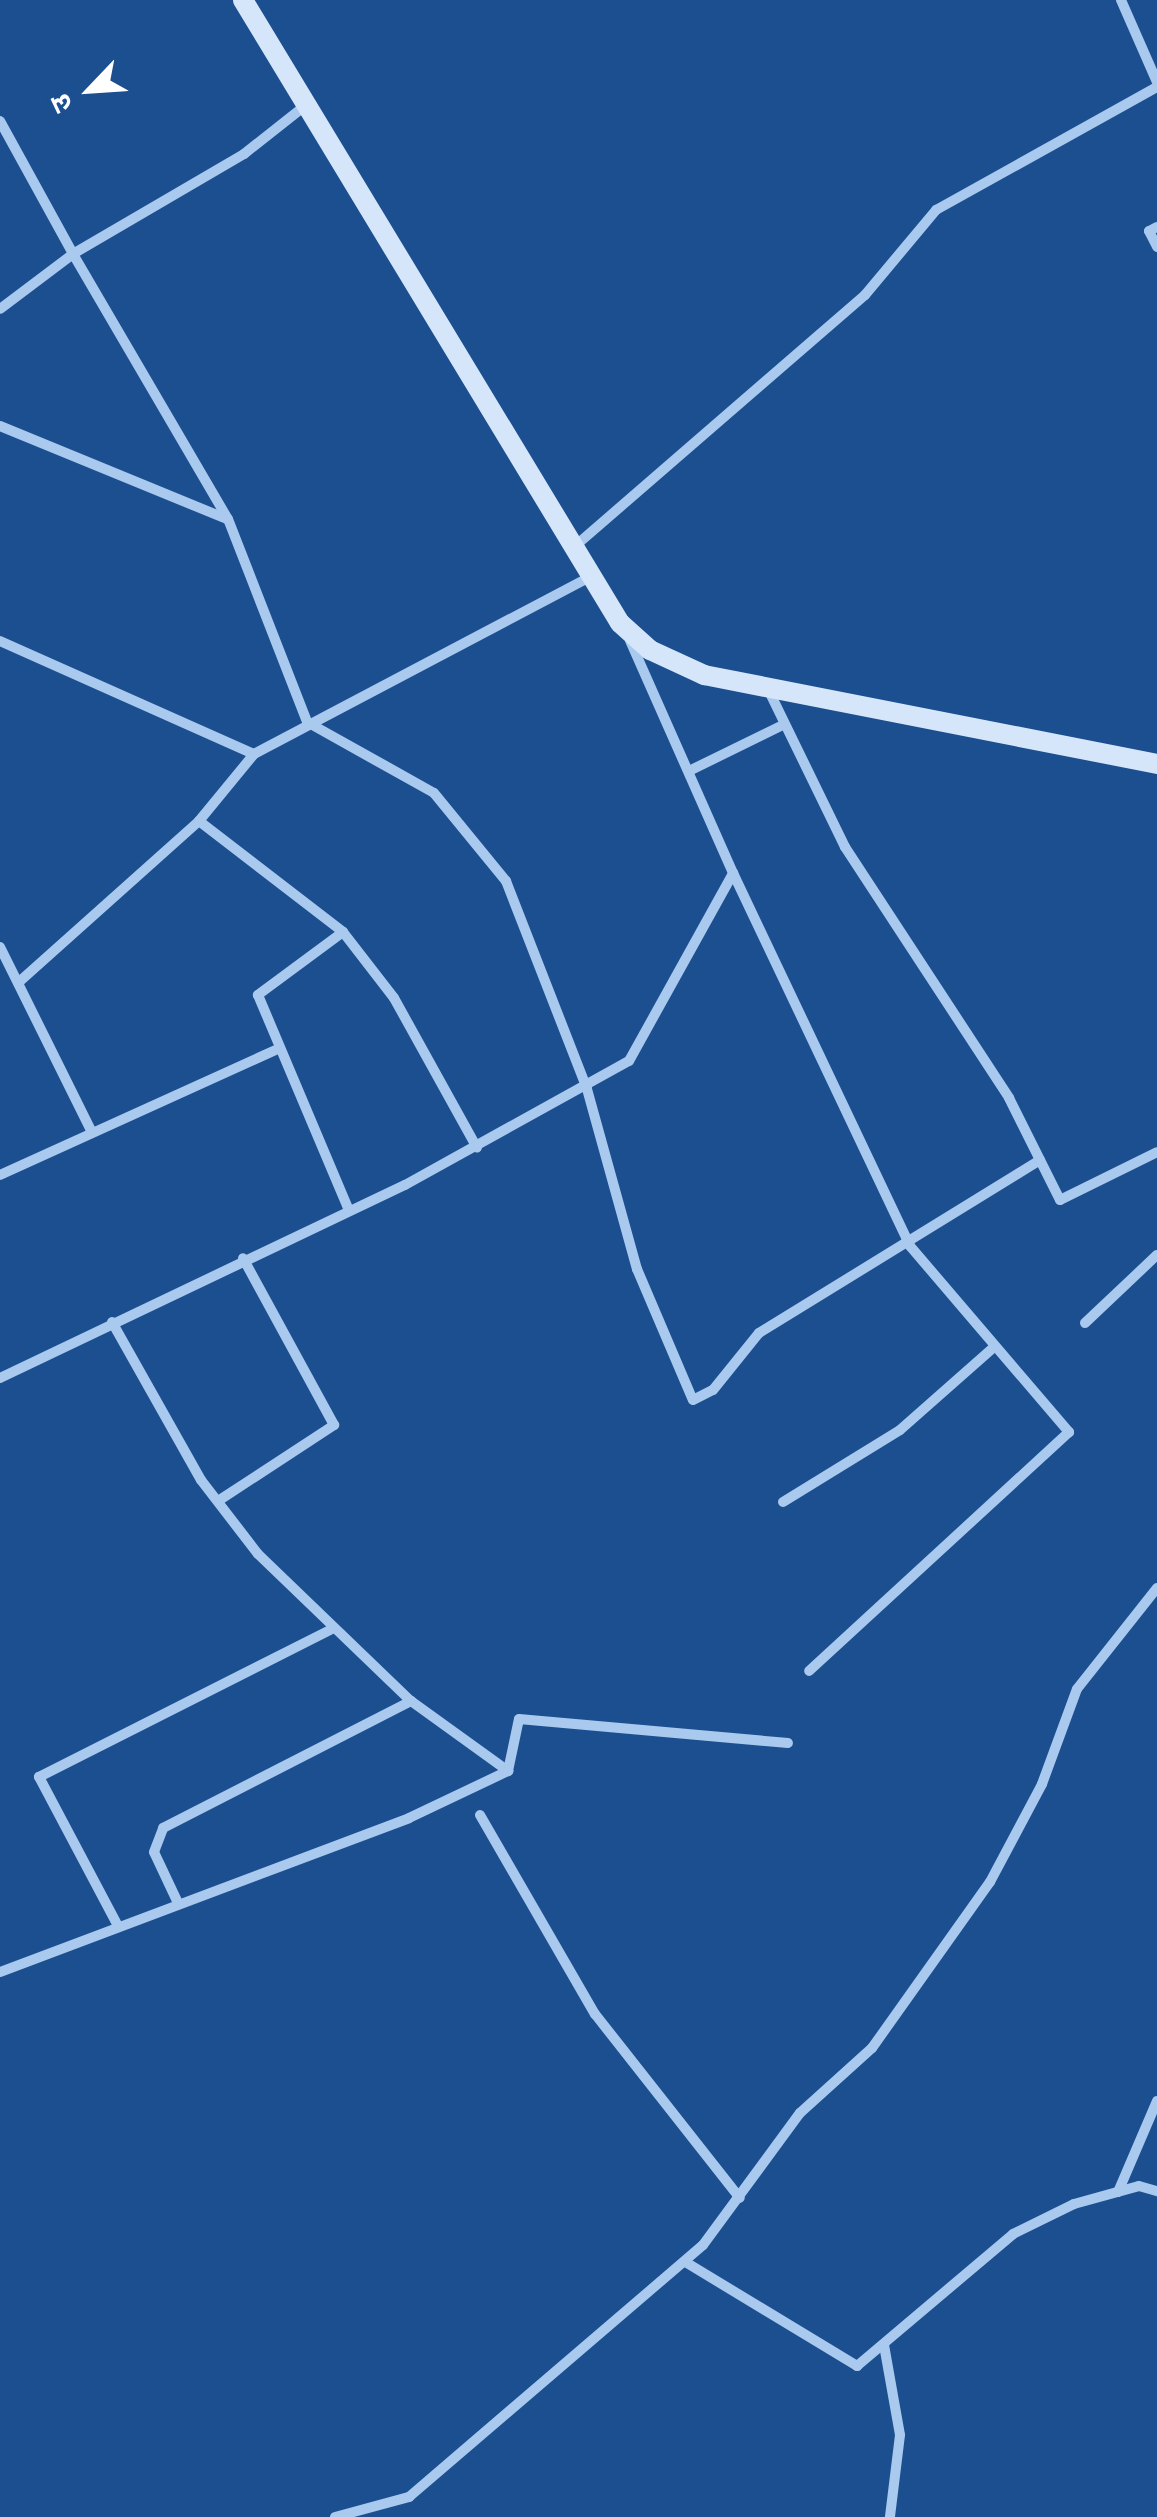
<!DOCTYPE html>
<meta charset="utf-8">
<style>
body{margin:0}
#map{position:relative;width:1157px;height:2517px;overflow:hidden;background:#1b4f8f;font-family:"Alegreya Sans","Noto Sans Devanagari",sans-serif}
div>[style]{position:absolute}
.street>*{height:10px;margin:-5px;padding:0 5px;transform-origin:5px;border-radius:5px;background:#a9c9ee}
.secondary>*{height:20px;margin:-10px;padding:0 10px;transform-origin:10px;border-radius:10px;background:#d6e6fa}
span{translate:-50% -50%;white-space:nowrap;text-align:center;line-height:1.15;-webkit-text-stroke:8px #1b4f8f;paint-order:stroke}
.north{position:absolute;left:40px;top:40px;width:100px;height:100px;-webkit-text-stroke:8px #1b4f8f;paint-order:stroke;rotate:245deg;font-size:28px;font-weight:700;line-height:40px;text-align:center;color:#fff}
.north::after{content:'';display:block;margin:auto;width:35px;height:45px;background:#fff;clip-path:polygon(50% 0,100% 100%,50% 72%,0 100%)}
</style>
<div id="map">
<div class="street">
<div style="left:1121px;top:0;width:90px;rotate:66.3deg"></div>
<div style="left:306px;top:105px;width:79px;rotate:141.7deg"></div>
<div style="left:244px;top:154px;width:198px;rotate:149.7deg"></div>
<div style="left:73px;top:254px;width:307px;rotate:59.7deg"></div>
<div style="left:228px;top:519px;width:218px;rotate:68.7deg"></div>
<div style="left:307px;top:722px;width:145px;rotate:29.2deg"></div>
<div style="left:434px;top:793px;width:114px;rotate:50.7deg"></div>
<div style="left:506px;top:881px;width:223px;rotate:68.7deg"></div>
<div style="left:587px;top:1089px;width:187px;rotate:74.5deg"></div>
<div style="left:637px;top:1269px;width:142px;rotate:66.9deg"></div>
<div style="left:693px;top:1400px;width:22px;rotate:-27deg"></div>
<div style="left:713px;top:1390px;width:73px;rotate:-51.1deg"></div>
<div style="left:759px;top:1333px;width:330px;rotate:-31.6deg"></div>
<div style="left:0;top:121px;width:152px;rotate:61.2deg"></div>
<div style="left:73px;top:254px;width:91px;rotate:143deg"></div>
<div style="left:1157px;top:227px;width:9px;rotate:153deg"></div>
<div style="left:1149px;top:231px;width:18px;rotate:63deg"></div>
<div style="left:0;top:426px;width:245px;rotate:22.3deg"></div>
<div style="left:574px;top:547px;width:385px;rotate:-40.9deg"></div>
<div style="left:865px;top:295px;width:111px;rotate:-50.1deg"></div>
<div style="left:936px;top:210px;width:253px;rotate:-29.1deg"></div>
<div style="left:0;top:641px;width:278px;rotate:24deg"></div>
<div style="left:254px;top:754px;width:381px;rotate:-27.8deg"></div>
<div style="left:768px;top:689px;width:176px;rotate:64deg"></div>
<div style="left:845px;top:847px;width:300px;rotate:56.8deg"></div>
<div style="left:1009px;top:1098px;width:114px;rotate:63.4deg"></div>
<div style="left:1060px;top:1200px;width:108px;rotate:-26.3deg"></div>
<div style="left:691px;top:770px;width:102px;rotate:-26.1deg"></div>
<div style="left:199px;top:821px;width:182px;rotate:37.6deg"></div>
<div style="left:343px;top:932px;width:106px;rotate:143.5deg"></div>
<div style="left:258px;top:995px;width:233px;rotate:67.1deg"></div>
<div style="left:733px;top:873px;width:413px;rotate:64.6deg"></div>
<div style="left:910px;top:1246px;width:245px;rotate:49.5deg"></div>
<div style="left:1069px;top:1432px;width:353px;rotate:137.4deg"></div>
<div style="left:343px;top:932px;width:83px;rotate:52.3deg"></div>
<div style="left:394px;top:998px;width:171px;rotate:61deg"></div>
<div style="left:0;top:947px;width:207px;rotate:63.6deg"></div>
<div style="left:19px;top:982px;width:241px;rotate:-41.8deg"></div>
<div style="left:199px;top:821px;width:87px;rotate:-50.6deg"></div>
<div style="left:0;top:1175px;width:302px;rotate:-24.4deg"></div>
<div style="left:112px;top:1322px;width:181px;rotate:60.6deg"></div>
<div style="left:201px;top:1480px;width:93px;rotate:52.4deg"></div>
<div style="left:258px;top:1554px;width:212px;rotate:43.9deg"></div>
<div style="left:411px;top:1701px;width:120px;rotate:35.8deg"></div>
<div style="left:508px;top:1771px;width:53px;rotate:-78.1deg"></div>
<div style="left:519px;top:1719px;width:270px;rotate:5.1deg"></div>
<div style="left:1085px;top:1323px;width:99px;rotate:-43.4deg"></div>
<div style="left:0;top:1378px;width:449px;rotate:-25.5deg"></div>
<div style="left:405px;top:1185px;width:256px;rotate:-29deg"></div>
<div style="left:629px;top:1061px;width:215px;rotate:-61deg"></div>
<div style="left:733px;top:873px;width:254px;rotate:-113.9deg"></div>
<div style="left:218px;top:1501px;width:139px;rotate:-33.2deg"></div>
<div style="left:334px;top:1425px;width:190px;rotate:-118.6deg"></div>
<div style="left:783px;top:1502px;width:137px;rotate:-31.6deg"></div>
<div style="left:900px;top:1430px;width:125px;rotate:-41.4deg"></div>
<div style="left:480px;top:1815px;width:230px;rotate:60deg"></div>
<div style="left:595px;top:2014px;width:234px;rotate:51.8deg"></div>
<div style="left:178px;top:1903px;width:56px;rotate:-115.2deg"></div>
<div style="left:154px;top:1852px;width:26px;rotate:-69deg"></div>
<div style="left:163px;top:1828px;width:279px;rotate:-27.1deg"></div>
<div style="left:118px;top:1926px;width:169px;rotate:-117.9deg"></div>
<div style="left:39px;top:1777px;width:328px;rotate:-26.8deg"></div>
<div style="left:0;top:1972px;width:437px;rotate:-20.6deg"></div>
<div style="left:409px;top:1818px;width:110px;rotate:-25.4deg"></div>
<div style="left:1118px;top:2192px;width:99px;rotate:-66.8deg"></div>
<div style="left:687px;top:2263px;width:199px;rotate:31.2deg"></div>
<div style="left:857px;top:2366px;width:204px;rotate:-40.2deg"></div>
<div style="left:1013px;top:2234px;width:68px;rotate:-26.2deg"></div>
<div style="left:1074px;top:2204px;width:67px;rotate:-15.5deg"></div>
<div style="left:1139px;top:2186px;width:19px;rotate:16deg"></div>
<div style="left:884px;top:2345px;width:91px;rotate:79.9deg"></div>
<div style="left:900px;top:2435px;width:83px;rotate:97deg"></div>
<div style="left:335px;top:2517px;width:77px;rotate:-15.1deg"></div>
<div style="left:409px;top:2497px;width:387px;rotate:-40.6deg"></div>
<div style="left:703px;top:2245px;width:164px;rotate:-53.7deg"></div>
<div style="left:800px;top:2113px;width:97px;rotate:-42.1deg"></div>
<div style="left:872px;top:2048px;width:204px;rotate:-54.6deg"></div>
<div style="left:990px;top:1882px;width:111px;rotate:-62deg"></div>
<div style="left:1042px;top:1784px;width:101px;rotate:-69.8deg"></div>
<div style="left:1077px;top:1689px;width:129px;rotate:-51.6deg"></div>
</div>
<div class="secondary">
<div style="left:243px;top:0;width:728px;rotate:58.82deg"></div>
<div style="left:620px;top:623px;width:40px;rotate:42deg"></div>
<div style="left:650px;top:650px;width:60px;rotate:24.8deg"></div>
<div style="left:704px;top:675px;width:462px;rotate:11.1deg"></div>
</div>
<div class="north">उ</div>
</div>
